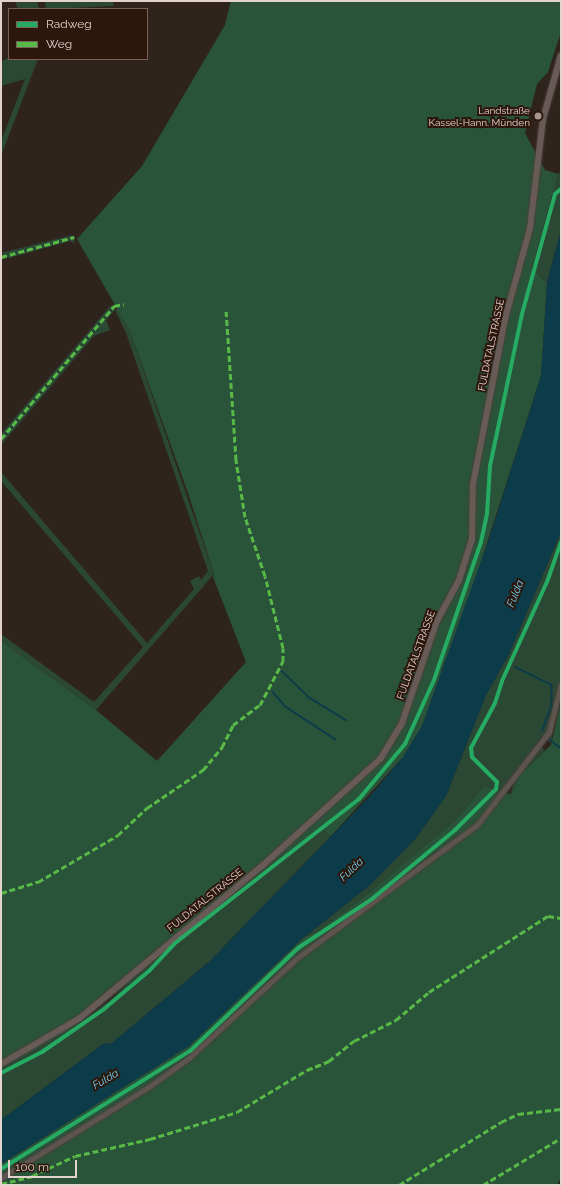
<!DOCTYPE html>
<meta charset="utf-8">
<style>
body{margin:0}
#map{position:relative;width:562px;height:1186px;overflow:hidden;background:#2f231d;font-family:Raleway,sans-serif}
div>[style]{position:absolute}
.green>*{inset:0;background:#2b4835}
.forest>*{inset:0;background:#29543a}
.water>*{inset:0;background:#0c3c4a}
.stream>*{height:1.5px;margin:-0.75px;padding:0 0.75px;transform-origin:0.75px;border-radius:0.75px;background:#0c3c4a}
.roads{filter:drop-shadow(0 0 1px #4b403c) drop-shadow(0 0 1px #4b403c)}
.tertiary>*{height:5px;margin:-2.5px;padding:0 2.5px;transform-origin:2.5px;border-radius:2.5px;background:#5e544f}
.secondary>*{height:6px;margin:-3px;padding:0 3px;transform-origin:3px;border-radius:3px;background:#685b57}
.quiet>*{height:3px;margin-top:-1.5px;transform-origin:0;background:repeating-linear-gradient(90deg,#58b947 0 6px,transparent 0 9px)}
.cycleway>*{height:4px;margin:-2px;padding:0 2px;transform-origin:2px;border-radius:2px;background:#26ab63}
.dots>*{width:11px;height:11px;translate:-50% -50%;box-sizing:border-box;border:2px solid #2d160b;border-radius:50%}
span{translate:-50% -50%;white-space:nowrap;text-align:center;line-height:1.15;-webkit-text-stroke:4px #2d160b;paint-order:stroke}
.poi-label{font-size:10px;color:#e3d3cc}
.right{translate:-100% -50%;text-align:right}
.street-label{font-size:10px;color:#e3d3cc}
.water-label{font-size:11px;color:#6ed0f3;font-style:italic}
.frame{position:absolute;inset:0;border:2px solid #e3d3cc;pointer-events:none}
.legend{position:absolute;left:8px;top:8px;width:140px;height:52px;box-sizing:border-box;background:#2d160b;border:1px solid #766258;margin:0;padding:5px 7px;list-style:none;font-size:12px;color:#e3d3cc}
.legend li{display:flex;align-items:center;gap:8px;height:20px}
.legend b{width:20px;border:1px solid #766258}
.scale{position:absolute;left:8px;top:1160px;width:69px;height:18px;box-sizing:border-box;border:2px solid #e3d3cc;border-top:0;padding-left:5px;font-size:12px;line-height:14px;white-space:nowrap;color:#e3d3cc;-webkit-text-stroke:3px #2d160b;paint-order:stroke}
</style>
<div id="map">
<div class="green">
<div style="clip-path:polygon(15px 1px,37px 1px,39px 9px,18px 9px)"></div>
<div style="clip-path:polygon(45px 1px,113px 1px,114px 6px,46px 9px)"></div>
<div style="clip-path:polygon(9px 57px,38px 59px,1px 156px,1px 141px,25px 79px,1px 86px,1px 62px)"></div>
<div style="clip-path:polygon(561px 172px,561px 230px,547px 283px,532px 268px,558px 174px)"></div>
<div style="clip-path:polygon(72px 235px,75px 244px,70px 241px,1px 260px,1px 253px)"></div>
<div style="clip-path:polygon(111px 305px,115px 310px,118px 308px,129px 329px,214px 574px,96px 710px,1px 641px,1px 634px,94px 702px,143px 647px,1px 481px,1px 472px,147px 643px,194px 589px,190px 581px,199px 576px,201px 580px,208px 571px,126px 333px,115px 310px,106px 320px,110px 330px,94px 336px,1px 445px,1px 434px)"></div>
<div style="clip-path:polygon(561px 532px,561px 680px,551px 743px,542px 736px,521px 766px,541px 747px,545px 750px,521px 773px,511px 794px,513px 783px,506px 792px,484px 786px,455px 821px,427px 845px,368px 894px,318px 931px,303px 938px,369px 886px,416px 838px,446px 796px,486px 695px,509px 654px)"></div>
<div style="clip-path:polygon(320px 827px,331px 836px,210px 961px,112px 1043px,103px 1044px,1px 1120px,1px 1070px,70px 1030px,110px 1000px,169px 945px)"></div>
</div>
<div class="forest">
<div style="clip-path:polygon(231px 1px,561px 1px,561px 32px,548px 72px,537px 84px,525px 133px,545px 170px,558px 174px,532px 268px,547px 283px,541px 376px,478px 571px,422px 726px,403px 757px,331px 836px,320px 827px,169px 945px,146px 969px,70px 1030px,1px 1070px,1px 641px,96px 710px,157px 761px,246px 662px,213px 577px,214px 574px,189px 496px,129px 329px,77px 239px,142px 166px,225px 25px)"></div>
<div style="clip-path:polygon(561px 700px,561px 1178px,557px 1185px,1px 1185px,1px 1164px,189px 1046px,303px 938px,318px 931px,368px 894px,455px 821px,484px 786px,511px 794px,521px 773px,551px 745px)"></div>
</div>
<div class="water">
<div style="clip-path:polygon(561px 230px,561px 532px,509px 654px,486px 695px,446px 796px,416px 838px,369px 886px,303px 938px,189px 1046px,1px 1164px,1px 1120px,103px 1044px,112px 1043px,210px 961px,370px 796px,403px 757px,422px 726px,489px 539px,541px 376px,547px 283px)"></div>
</div>
<div class="stream">
<div style="left:515px;top:667px;width:41px;rotate:25.9deg"></div>
<div style="left:552px;top:685px;width:21px;rotate:90deg"></div>
<div style="left:552px;top:706px;width:26px;rotate:111deg"></div>
<div style="left:282px;top:671px;width:39px;rotate:44deg"></div>
<div style="left:310px;top:698px;width:42px;rotate:31.4deg"></div>
<div style="left:273px;top:692px;width:20px;rotate:49deg"></div>
<div style="left:286px;top:707px;width:59px;rotate:33.1deg"></div>
<div style="left:550px;top:740px;width:14px;rotate:36deg"></div>
</div>
<div class="roads">
<div class="tertiary">
<div style="left:1px;top:1178px;width:175px;rotate:-31.7deg"></div>
<div style="left:150px;top:1086px;width:48px;rotate:-35.7deg"></div>
<div style="left:189px;top:1058px;width:147px;rotate:-42.8deg"></div>
<div style="left:297px;top:958px;width:224px;rotate:-36.5deg"></div>
<div style="left:477px;top:825px;width:118px;rotate:-52.3deg"></div>
<div style="left:549px;top:732px;width:49px;rotate:-76deg"></div>
</div>
<div class="secondary">
<div style="left:1px;top:1064px;width:91px;rotate:-30.2deg"></div>
<div style="left:80px;top:1018px;width:237px;rotate:-39.9deg"></div>
<div style="left:262px;top:866px;width:161px;rotate:-42.2deg"></div>
<div style="left:381px;top:758px;width:41px;rotate:-59deg"></div>
<div style="left:402px;top:723px;width:108px;rotate:-71.1deg"></div>
<div style="left:437px;top:621px;width:47px;rotate:-61.8deg"></div>
<div style="left:459px;top:580px;width:43px;rotate:-72.4deg"></div>
<div style="left:472px;top:539px;width:55px;rotate:-89deg"></div>
<div style="left:473px;top:484px;width:168px;rotate:-79deg"></div>
<div style="left:505px;top:319px;width:94px;rotate:-74.6deg"></div>
<div style="left:530px;top:228px;width:110px;rotate:-83.2deg"></div>
<div style="left:543px;top:119px;width:66px;rotate:-74.3deg"></div>
</div>
</div>
<div class="quiet">
<div style="left:1px;top:257px;width:76px;rotate:-15.3deg"></div>
<div style="left:1px;top:439px;width:175px;rotate:-49.6deg"></div>
<div style="left:114px;top:306px;width:10px;rotate:-11deg"></div>
<div style="left:1px;top:893px;width:39px;rotate:-17deg"></div>
<div style="left:38px;top:882px;width:93px;rotate:-30.4deg"></div>
<div style="left:118px;top:835px;width:40px;rotate:-43deg"></div>
<div style="left:147px;top:808px;width:68px;rotate:-34.2deg"></div>
<div style="left:203px;top:770px;width:30px;rotate:-50deg"></div>
<div style="left:222px;top:747px;width:25px;rotate:-63deg"></div>
<div style="left:233px;top:725px;width:34px;rotate:-37deg"></div>
<div style="left:260px;top:705px;width:50px;rotate:-62.4deg"></div>
<div style="left:283px;top:661px;width:13px;rotate:-90deg"></div>
<div style="left:283px;top:648px;width:74px;rotate:-104deg"></div>
<div style="left:265px;top:576px;width:62px;rotate:-108.7deg"></div>
<div style="left:245px;top:517px;width:58px;rotate:-99deg"></div>
<div style="left:236px;top:460px;width:149px;rotate:-93.8deg"></div>
<div style="left:1px;top:1184px;width:32px;rotate:-14deg"></div>
<div style="left:32px;top:1176px;width:47px;rotate:-24.9deg"></div>
<div style="left:75px;top:1156px;width:77px;rotate:-12.8deg"></div>
<div style="left:150px;top:1139px;width:91px;rotate:-17.2deg"></div>
<div style="left:237px;top:1112px;width:82px;rotate:-31deg"></div>
<div style="left:307px;top:1070px;width:24px;rotate:-22deg"></div>
<div style="left:329px;top:1061px;width:32px;rotate:-39deg"></div>
<div style="left:354px;top:1041px;width:47px;rotate:-26.6deg"></div>
<div style="left:396px;top:1020px;width:43px;rotate:-40.3deg"></div>
<div style="left:429px;top:992px;width:141px;rotate:-32.6deg"></div>
<div style="left:548px;top:916px;width:13px;rotate:9deg"></div>
<div style="left:399px;top:1185px;width:120px;rotate:-31.7deg"></div>
<div style="left:501px;top:1122px;width:19px;rotate:-25deg"></div>
<div style="left:518px;top:1114px;width:43px;rotate:-6.6deg"></div>
<div style="left:483px;top:1185px;width:91px;rotate:-31.1deg"></div>
</div>
<div class="cycleway">
<div style="left:1px;top:1073px;width:46px;rotate:-27.1deg"></div>
<div style="left:42px;top:1052px;width:75px;rotate:-34.7deg"></div>
<div style="left:104px;top:1009px;width:60px;rotate:-40.3deg"></div>
<div style="left:150px;top:970px;width:35px;rotate:-47deg"></div>
<div style="left:174px;top:944px;width:235px;rotate:-38.1deg"></div>
<div style="left:359px;top:799px;width:72px;rotate:-50.1deg"></div>
<div style="left:405px;top:744px;width:70px;rotate:-65.6deg"></div>
<div style="left:434px;top:680px;width:146px;rotate:-71.2deg"></div>
<div style="left:481px;top:542px;width:29px;rotate:-78deg"></div>
<div style="left:487px;top:514px;width:48px;rotate:-86.4deg"></div>
<div style="left:490px;top:466px;width:155px;rotate:-78.1deg"></div>
<div style="left:522px;top:314px;width:124px;rotate:-74.6deg"></div>
<div style="left:555px;top:194px;width:8px;rotate:-40deg"></div>
<div style="left:1px;top:1169px;width:223px;rotate:-32deg"></div>
<div style="left:190px;top:1051px;width:149px;rotate:-43.6deg"></div>
<div style="left:298px;top:948px;width:89px;rotate:-33.5deg"></div>
<div style="left:372px;top:899px;width:108px;rotate:-39.7deg"></div>
<div style="left:455px;top:830px;width:58px;rotate:-45deg"></div>
<div style="left:496px;top:789px;width:7px;rotate:-82deg"></div>
<div style="left:497px;top:782px;width:35px;rotate:-135deg"></div>
<div style="left:472px;top:757px;width:9px;rotate:-96deg"></div>
<div style="left:471px;top:748px;width:51px;rotate:-61.9deg"></div>
<div style="left:495px;top:703px;width:23px;rotate:-72deg"></div>
<div style="left:502px;top:681px;width:109px;rotate:-65.6deg"></div>
<div style="left:547px;top:582px;width:42px;rotate:-70.7deg"></div>
</div>
<div class="dots">
<div style="left:538px;top:116px;background:#a4958f"></div>
</div>
<div class="poi-label">
<span class="right" style="left:530px;top:116px">Landstraße<br>Kassel-Hann. Münden</span>
</div>
<div class="street-label">
<span style="left:491px;top:345px;rotate:-78deg">FULDATALSTRASSE</span>
<span style="left:416px;top:655px;rotate:-70deg">FULDATALSTRASSE</span>
<span style="left:205px;top:900px;rotate:-39deg">FULDATALSTRASSE</span>
</div>
<div class="water-label">
<span style="left:516px;top:594px;rotate:-68deg">Fulda</span>
<span style="left:352px;top:870px;rotate:-44deg">Fulda</span>
<span style="left:106px;top:1080px;rotate:-31deg">Fulda</span>
</div>
<div class="frame"></div>
<ul class="legend">
<li><b style="height:5px;background:#26ab63"></b>Radweg</li>
<li><b style="height:5px;background:#58b947"></b>Weg</li>
</ul>
<div class="scale">100 m</div>
</div>
